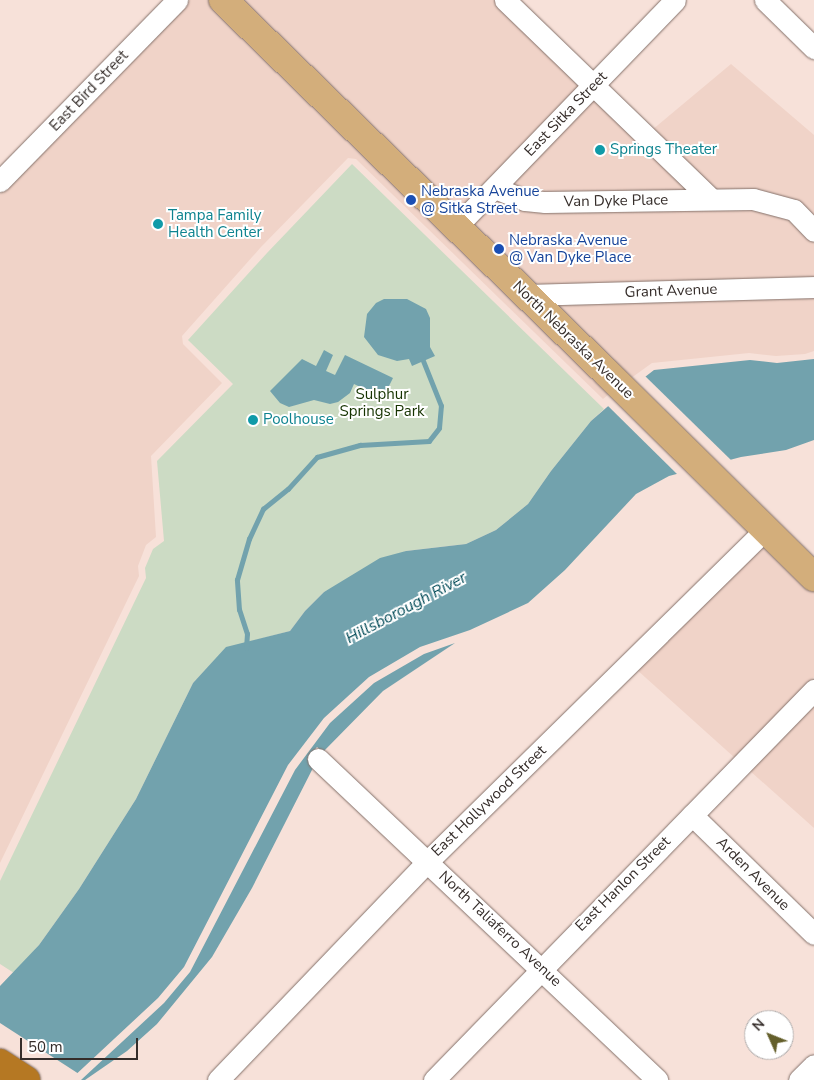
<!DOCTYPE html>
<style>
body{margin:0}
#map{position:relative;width:814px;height:1080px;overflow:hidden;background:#f7e1d9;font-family:"Nunito Sans",sans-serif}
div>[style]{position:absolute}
.built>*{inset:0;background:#f0d3c8}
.green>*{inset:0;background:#ccdbc4}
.water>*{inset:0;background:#72a2ad}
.pier>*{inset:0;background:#f7e1d9}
.stream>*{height:4.5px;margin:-2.25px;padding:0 2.25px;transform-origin:2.25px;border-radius:2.25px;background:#72a2ad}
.roads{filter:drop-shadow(0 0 1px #84716a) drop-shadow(0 0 1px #84716a)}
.minor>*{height:21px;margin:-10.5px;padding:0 10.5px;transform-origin:10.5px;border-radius:10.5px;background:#fff}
.major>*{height:28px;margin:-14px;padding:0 14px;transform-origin:14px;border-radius:14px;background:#d3ae7b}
.highway>*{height:28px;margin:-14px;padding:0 14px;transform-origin:14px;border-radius:14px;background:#b57823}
.dots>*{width:14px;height:14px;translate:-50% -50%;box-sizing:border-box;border:2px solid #fff;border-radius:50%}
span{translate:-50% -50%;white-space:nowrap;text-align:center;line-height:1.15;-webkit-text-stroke:4px #fff;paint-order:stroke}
.street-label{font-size:15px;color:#352d2a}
.culture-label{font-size:15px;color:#0d838f}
.left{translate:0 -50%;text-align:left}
.transit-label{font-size:15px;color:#164399}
.park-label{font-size:15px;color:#163300}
.water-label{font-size:16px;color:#004a57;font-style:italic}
.north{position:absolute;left:744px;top:1010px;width:50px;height:50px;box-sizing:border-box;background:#fff;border:1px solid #aeabaa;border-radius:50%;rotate:314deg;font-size:14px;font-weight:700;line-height:20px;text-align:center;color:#352d2a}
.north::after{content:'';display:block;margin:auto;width:18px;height:22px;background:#645f2b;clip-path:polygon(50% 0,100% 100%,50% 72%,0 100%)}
.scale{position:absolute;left:20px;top:1038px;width:118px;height:22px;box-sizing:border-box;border:2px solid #352d2a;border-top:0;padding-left:6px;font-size:15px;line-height:18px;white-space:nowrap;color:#352d2a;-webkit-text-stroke:4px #fff;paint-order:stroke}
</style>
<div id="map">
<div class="built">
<div style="clip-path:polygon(190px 0,212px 0,614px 390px,603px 399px,356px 159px,348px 158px,261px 247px,182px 336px,183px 344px,222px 383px,151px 456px,156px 537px,146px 545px,138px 566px,139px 576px,0 863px,0 194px)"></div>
<div style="clip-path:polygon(237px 0,494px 0,581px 85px,492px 178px,489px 177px,487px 183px,456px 214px)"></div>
<div style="clip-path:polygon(731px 64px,814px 135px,814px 219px,713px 190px,652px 130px)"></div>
<div style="clip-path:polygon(595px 97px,691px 190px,526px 192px,510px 185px)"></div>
<div style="clip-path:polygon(498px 198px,708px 207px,711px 210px,715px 207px,753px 208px,790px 217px,814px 243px,814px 278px,530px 287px,469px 227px)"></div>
<div style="clip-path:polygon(814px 295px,814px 351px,805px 354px,776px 356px,749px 353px,652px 363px,627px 381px,547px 304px)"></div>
<div style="clip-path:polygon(767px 541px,814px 588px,814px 677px,735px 758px,636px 669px)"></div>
<div style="clip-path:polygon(814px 703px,814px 828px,749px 770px)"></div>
</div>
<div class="green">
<div style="clip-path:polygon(352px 164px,604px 409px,591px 421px,551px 471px,528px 504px,496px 530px,466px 544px,406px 551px,324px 592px,305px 611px,290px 631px,226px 648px,193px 683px,136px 799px,79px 889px,39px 945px,14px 973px,0 964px,0 881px,146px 578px,145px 568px,153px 549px,164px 541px,157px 461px,233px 384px,188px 340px,267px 253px)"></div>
</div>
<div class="water">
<div style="clip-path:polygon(384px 299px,407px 299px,426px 309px,430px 318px,430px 347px,435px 356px,412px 366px,409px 359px,397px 361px,378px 355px,364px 337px,367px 314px,376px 303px)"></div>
<div style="clip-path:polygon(324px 350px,333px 355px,326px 371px,335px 375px,345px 355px,393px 378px,383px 398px,354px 384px,350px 393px,338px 402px,330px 404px,314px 400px,289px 407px,280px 403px,270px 391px,302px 359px,316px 366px)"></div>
<div style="clip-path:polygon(814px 359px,814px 440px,786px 450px,741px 457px,669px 476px,636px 494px,565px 570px,528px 603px,470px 630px,420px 647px,369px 677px,324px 718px,288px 765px,184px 967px,158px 998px,70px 1080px,0 1080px,0 986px,39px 945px,79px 889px,136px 799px,193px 683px,226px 647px,290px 631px,305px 611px,324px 592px,380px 558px,406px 551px,466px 544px,496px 530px,528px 504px,551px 471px,591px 421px,614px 401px,654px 370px,750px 360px,777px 363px)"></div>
<div style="clip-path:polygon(455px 643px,383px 691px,323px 752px,317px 747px,307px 759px,314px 766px,252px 888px,212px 957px,157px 1024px,127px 1051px,85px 1080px,81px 1080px,164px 1003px,190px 972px,295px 770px,330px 723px,374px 683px,424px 654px)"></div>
</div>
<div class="pier">
<div style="clip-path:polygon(644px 375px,733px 462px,679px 476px,606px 404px)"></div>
<div style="clip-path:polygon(0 1023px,79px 1074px,73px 1080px,0 1080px)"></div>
</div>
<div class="stream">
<div style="left:246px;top:648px;width:14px;rotate:-86deg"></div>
<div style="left:247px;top:634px;width:25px;rotate:-108deg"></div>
<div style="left:239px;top:610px;width:30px;rotate:-94deg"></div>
<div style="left:237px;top:580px;width:43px;rotate:-73.7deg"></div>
<div style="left:249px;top:539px;width:33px;rotate:-65deg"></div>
<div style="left:263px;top:509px;width:32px;rotate:-39deg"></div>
<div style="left:288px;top:489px;width:43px;rotate:-47.8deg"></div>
<div style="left:317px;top:457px;width:45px;rotate:-15.6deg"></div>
<div style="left:360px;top:445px;width:69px;rotate:-3.3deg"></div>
<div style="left:429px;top:441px;width:16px;rotate:-52deg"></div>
<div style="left:439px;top:428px;width:22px;rotate:-85deg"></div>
<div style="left:441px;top:406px;width:48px;rotate:-111.8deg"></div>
</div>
<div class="roads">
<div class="minor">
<div style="left:505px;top:0;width:286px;rotate:44deg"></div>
<div style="left:765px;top:0;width:69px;rotate:44.4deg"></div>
<div style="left:0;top:181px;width:253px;rotate:-45.6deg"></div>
<div style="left:495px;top:188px;width:32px;rotate:22deg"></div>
<div style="left:525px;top:200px;width:20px;rotate:6deg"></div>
<div style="left:545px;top:202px;width:208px;rotate:-0.8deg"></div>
<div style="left:753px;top:199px;width:42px;rotate:15deg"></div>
<div style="left:794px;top:210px;width:29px;rotate:46deg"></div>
<div style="left:456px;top:227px;width:315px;rotate:-46deg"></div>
<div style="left:527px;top:295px;width:287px;rotate:-1.6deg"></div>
<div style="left:318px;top:759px;width:467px;rotate:43.4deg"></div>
<div style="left:692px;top:815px;width:170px;rotate:44.3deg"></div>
<div style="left:218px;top:1080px;width:303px;rotate:-46.2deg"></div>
<div style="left:428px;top:861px;width:474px;rotate:-44.5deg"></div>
<div style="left:434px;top:1080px;width:545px;rotate:-45.74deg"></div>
<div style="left:799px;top:1080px;width:21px;rotate:-45deg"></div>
</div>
<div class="major">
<div style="left:223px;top:0;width:535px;rotate:44.17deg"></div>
<div style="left:607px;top:373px;width:291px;rotate:44.6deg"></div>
</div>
<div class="highway">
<div style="left:0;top:1063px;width:31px;rotate:33deg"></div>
</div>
</div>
<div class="dots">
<div style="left:600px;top:150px;background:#0f9aa8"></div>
<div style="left:411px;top:200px;background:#1a4fb4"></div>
<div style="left:158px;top:224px;background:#0f9aa8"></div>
<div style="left:499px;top:249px;background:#1a4fb4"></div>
<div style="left:253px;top:420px;background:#0f9aa8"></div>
</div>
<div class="street-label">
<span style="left:89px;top:91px;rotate:-46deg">East Bird Street</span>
<span style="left:566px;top:114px;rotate:-46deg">East Sitka Street</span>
<span style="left:616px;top:201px;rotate:-1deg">Van Dyke Place</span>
<span style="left:671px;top:291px;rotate:-2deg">Grant Avenue</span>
<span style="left:573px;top:340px;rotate:44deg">North Nebraska Avenue</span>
<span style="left:489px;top:801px;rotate:-44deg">East Hollywood Street</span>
<span style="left:753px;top:874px;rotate:45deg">Arden Avenue</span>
<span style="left:623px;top:884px;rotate:-45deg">East Hanlon Street</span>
<span style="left:500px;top:929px;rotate:43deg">North Taliaferro Avenue</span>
</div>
<div class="culture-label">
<span class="left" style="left:610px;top:150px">Springs Theater</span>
<span class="left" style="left:168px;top:224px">Tampa Family<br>Health Center</span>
<span class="left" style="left:263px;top:420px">Poolhouse</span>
</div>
<div class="transit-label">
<span class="left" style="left:421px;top:200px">Nebraska Avenue<br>@ Sitka Street</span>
<span class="left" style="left:509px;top:249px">Nebraska Avenue<br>@ Van Dyke Place</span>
</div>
<div class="park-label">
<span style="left:382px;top:403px">Sulphur<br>Springs Park</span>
</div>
<div class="water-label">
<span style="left:406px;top:608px;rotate:-28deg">Hillsborough River</span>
</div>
<div class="north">N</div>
<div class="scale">50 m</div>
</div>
